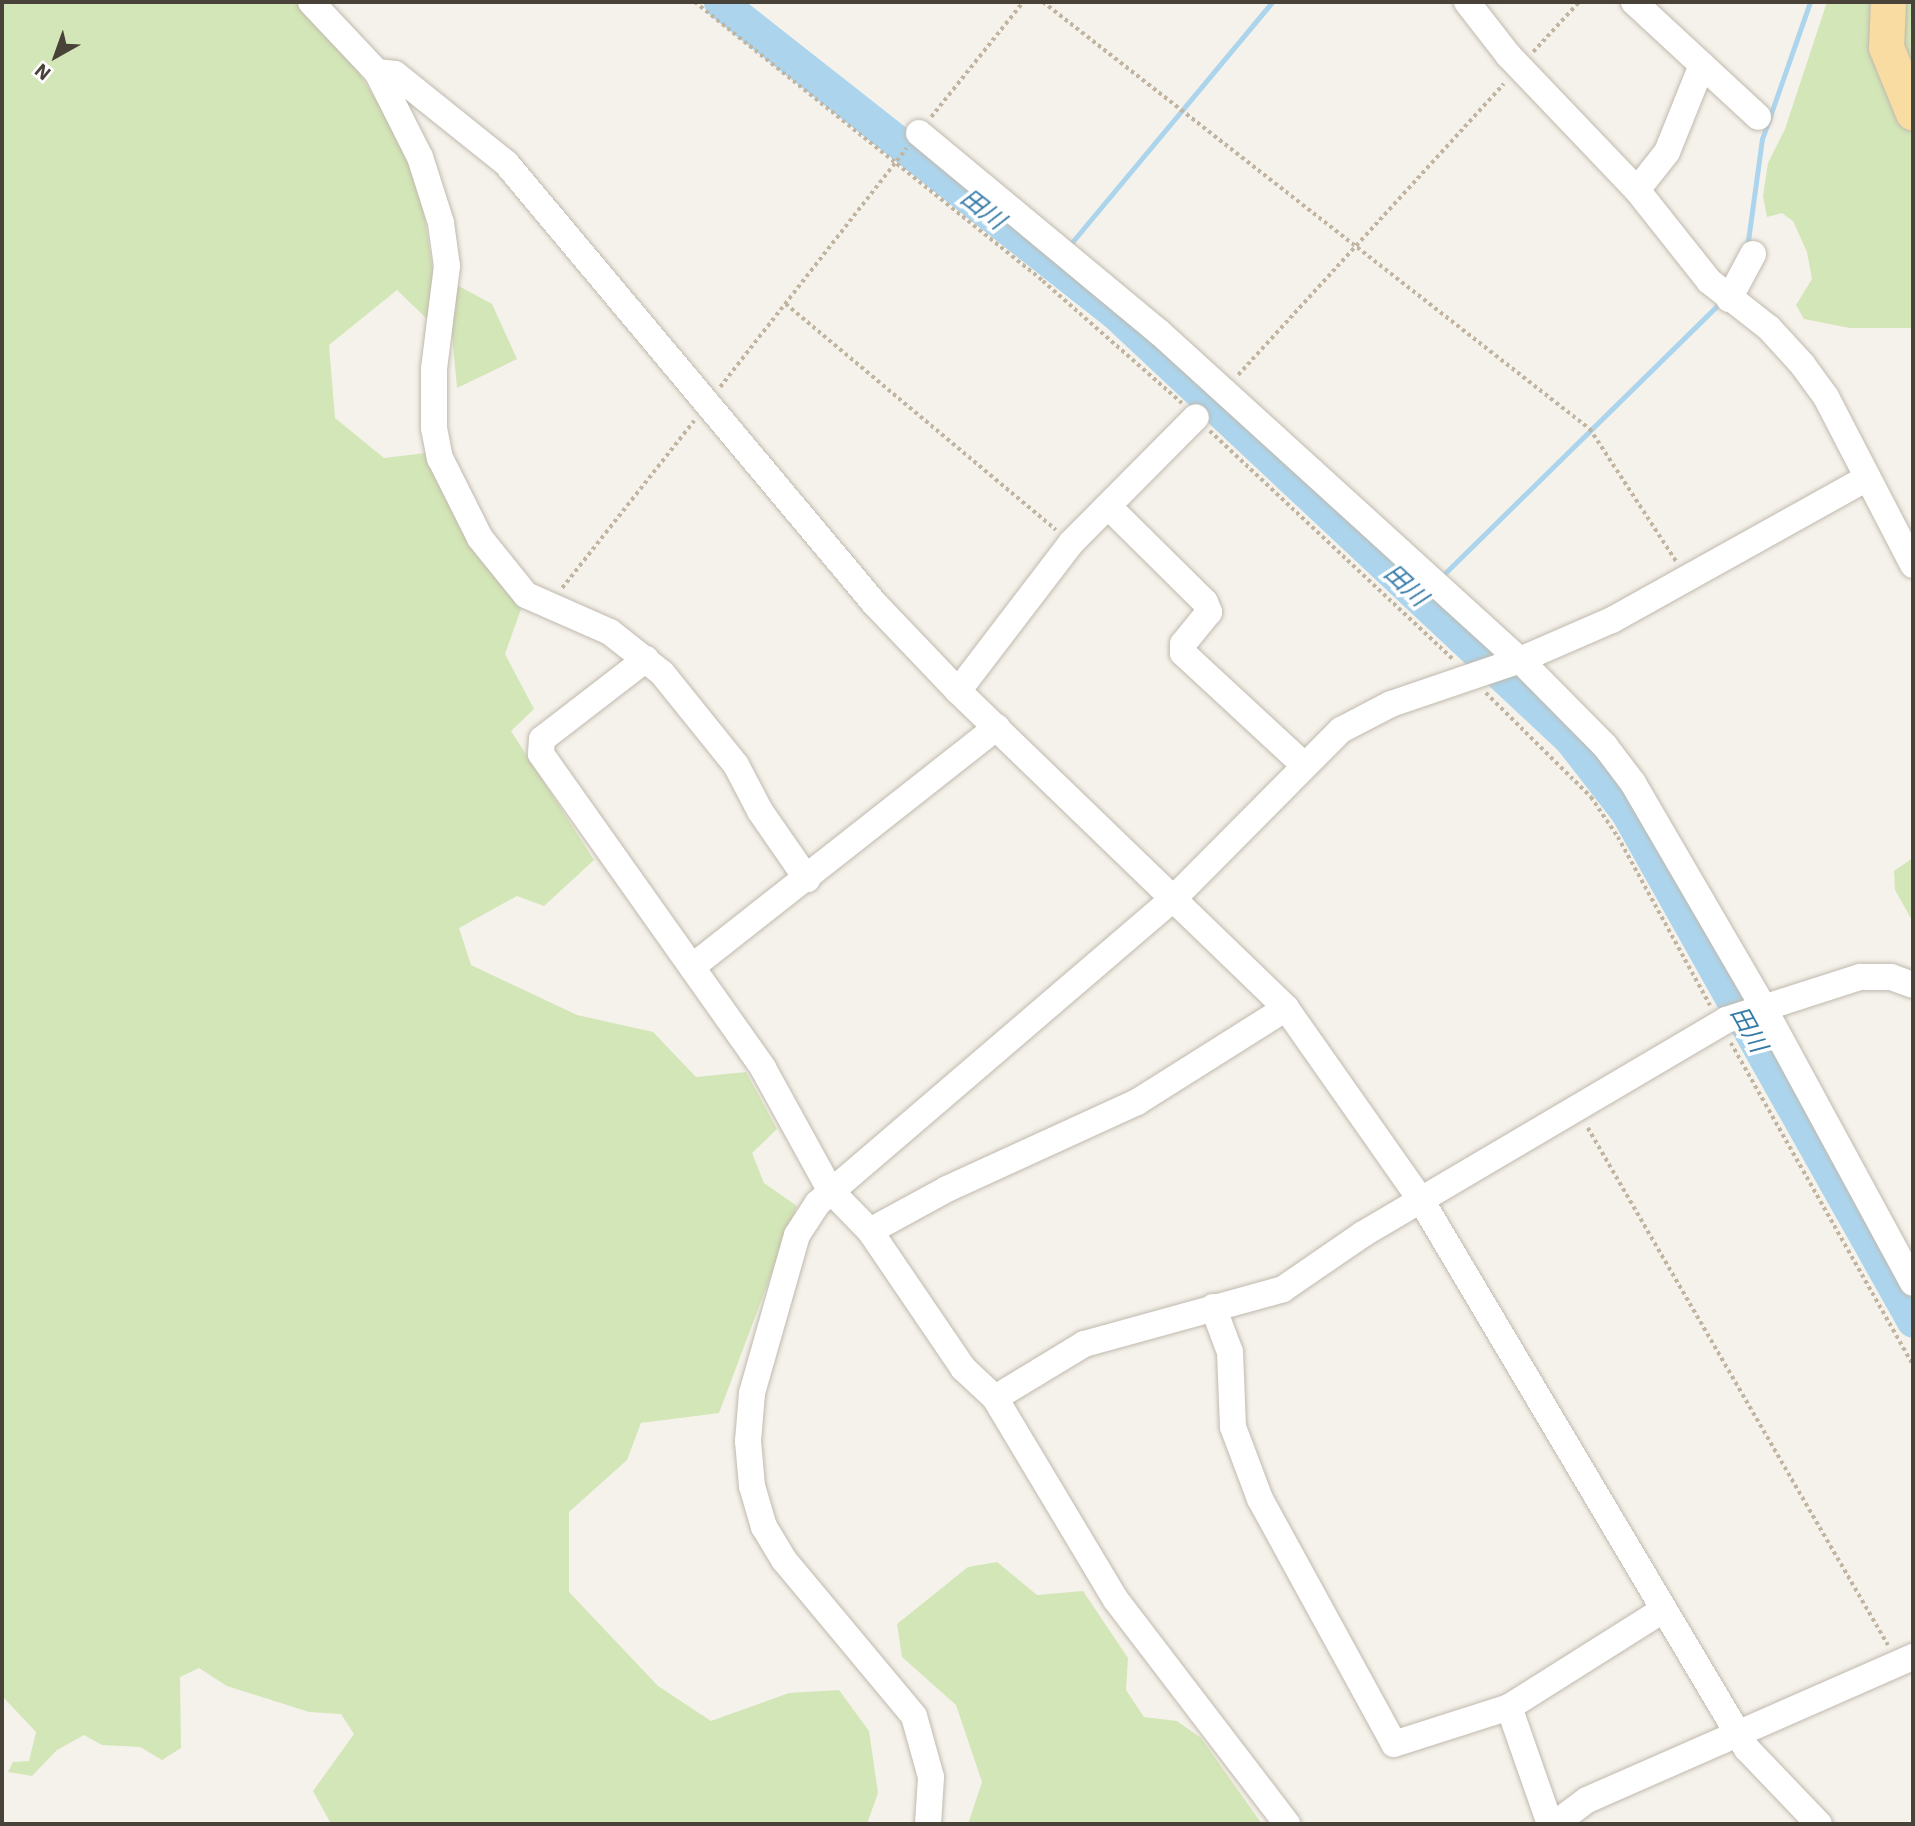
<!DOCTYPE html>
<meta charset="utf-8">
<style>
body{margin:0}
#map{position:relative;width:1915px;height:1826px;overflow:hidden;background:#f5f2eb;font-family:"IBM Plex Sans","Noto Sans JP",sans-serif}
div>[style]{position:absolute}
.green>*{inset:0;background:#d3e6b7}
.stream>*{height:5px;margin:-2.5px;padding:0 2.5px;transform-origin:2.5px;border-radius:2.5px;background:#acd5ed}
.river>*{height:33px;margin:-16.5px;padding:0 16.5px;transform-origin:16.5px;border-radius:16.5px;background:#acd5ed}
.path>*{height:3.5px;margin-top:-1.75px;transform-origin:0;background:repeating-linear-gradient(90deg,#c1b4a0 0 3.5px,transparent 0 7px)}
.roads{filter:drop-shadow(0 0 2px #c0b9ae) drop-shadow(0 0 2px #c0b9ae)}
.minor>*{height:26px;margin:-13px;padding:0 13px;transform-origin:13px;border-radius:13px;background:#fff}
.major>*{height:35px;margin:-17.5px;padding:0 17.5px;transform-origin:17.5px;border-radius:17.5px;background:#f8dca1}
span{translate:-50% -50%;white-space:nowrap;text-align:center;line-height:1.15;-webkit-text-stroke:7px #fff;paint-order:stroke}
.water-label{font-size:24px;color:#367ba8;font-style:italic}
.frame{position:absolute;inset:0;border:4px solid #494239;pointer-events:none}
.north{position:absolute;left:21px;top:21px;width:70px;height:70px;-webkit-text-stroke:5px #fff;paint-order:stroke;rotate:220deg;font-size:19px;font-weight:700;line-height:28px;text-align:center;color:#494239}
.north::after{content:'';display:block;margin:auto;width:24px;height:32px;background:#494239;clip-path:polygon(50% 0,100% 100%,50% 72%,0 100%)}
</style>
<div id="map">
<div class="green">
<div style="clip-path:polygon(2px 2px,298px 2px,353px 63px,404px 145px,423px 207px,433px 272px,492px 304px,517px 359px,457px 388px,451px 323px,426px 318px,397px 290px,329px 345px,335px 418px,384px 458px,426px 453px,525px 598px,505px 654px,534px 709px,511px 731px,594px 860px,544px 906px,517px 896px,459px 928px,471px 965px,577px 1015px,653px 1032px,696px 1077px,746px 1072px,777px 1129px,752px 1153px,764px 1183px,797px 1206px,719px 1413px,641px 1423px,627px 1460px,569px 1512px,569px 1592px,658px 1686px,711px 1721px,789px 1693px,839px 1690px,869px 1731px,878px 1793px,867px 1824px,331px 1824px,313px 1791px,354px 1734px,341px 1714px,309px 1712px,227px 1686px,199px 1668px,180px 1677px,181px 1748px,162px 1760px,140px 1747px,102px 1745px,84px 1735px,57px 1750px,32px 1776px,8px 1772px,13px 1762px,29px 1761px,36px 1732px,2px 1696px)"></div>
<div style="clip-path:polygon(1827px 2px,1913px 2px,1913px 328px,1850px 328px,1804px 319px,1796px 305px,1812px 279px,1807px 252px,1793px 221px,1782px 213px,1767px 217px,1763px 196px,1768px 163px,1785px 129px)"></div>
<div style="clip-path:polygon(1913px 858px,1913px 922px,1895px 890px,1894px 871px)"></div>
<div style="clip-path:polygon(997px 1562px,1037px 1595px,1083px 1591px,1128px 1658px,1126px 1690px,1144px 1717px,1177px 1721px,1201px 1738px,1262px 1824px,968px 1824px,982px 1782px,956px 1705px,902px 1657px,897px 1624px,968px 1567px)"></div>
</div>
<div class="stream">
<div style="left:1068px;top:247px;width:319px;rotate:-50.2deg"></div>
<div style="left:1747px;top:248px;width:110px;rotate:-82.2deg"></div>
<div style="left:1762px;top:139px;width:145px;rotate:-70.7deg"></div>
<div style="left:1440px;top:578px;width:395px;rotate:-44.5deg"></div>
<div style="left:1419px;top:599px;width:16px;rotate:-45deg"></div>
</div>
<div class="river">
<div style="left:720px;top:2px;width:500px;rotate:38.2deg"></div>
<div style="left:1113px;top:311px;width:626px;rotate:43.12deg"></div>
<div style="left:1570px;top:739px;width:91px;rotate:52.1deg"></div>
<div style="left:1626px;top:811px;width:585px;rotate:60.63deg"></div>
</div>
<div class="path">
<div style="left:695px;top:2px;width:446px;rotate:38.7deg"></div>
<div style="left:1043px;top:281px;width:185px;rotate:41.3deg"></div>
<div style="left:1043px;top:2px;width:694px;rotate:37.98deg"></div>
<div style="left:1590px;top:429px;width:158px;rotate:56.9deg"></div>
<div style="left:1533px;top:52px;width:68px;rotate:-47.4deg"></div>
<div style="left:931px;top:117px;width:147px;rotate:-51.3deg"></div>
<div style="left:786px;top:304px;width:352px;rotate:39.9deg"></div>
<div style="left:1238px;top:375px;width:394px;rotate:-47.6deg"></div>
<div style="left:720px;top:387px;width:303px;rotate:-52deg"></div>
<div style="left:1210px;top:431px;width:335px;rotate:43.2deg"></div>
<div style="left:562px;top:588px;width:213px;rotate:-51.7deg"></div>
<div style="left:1486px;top:693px;width:148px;rotate:44.7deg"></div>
<div style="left:1591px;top:797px;width:48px;rotate:56deg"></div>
<div style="left:1618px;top:837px;width:192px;rotate:61.3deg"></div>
<div style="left:1731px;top:1043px;width:370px;rotate:60.5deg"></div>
<div style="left:1588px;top:1128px;width:598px;rotate:59.87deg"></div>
</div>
<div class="roads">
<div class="minor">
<div style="left:311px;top:2px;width:96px;rotate:46.7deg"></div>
<div style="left:377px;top:72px;width:18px;rotate:6deg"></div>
<div style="left:395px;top:74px;width:142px;rotate:38.7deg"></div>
<div style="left:506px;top:163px;width:575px;rotate:50.08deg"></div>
<div style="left:875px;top:604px;width:120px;rotate:46.3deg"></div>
<div style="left:958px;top:691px;width:456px;rotate:44deg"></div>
<div style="left:1286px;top:1008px;width:235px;rotate:54.9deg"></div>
<div style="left:1421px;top:1200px;width:638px;rotate:59.3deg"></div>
<div style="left:1747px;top:1749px;width:104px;rotate:46.2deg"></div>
<div style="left:1467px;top:2px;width:68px;rotate:52.1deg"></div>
<div style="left:1509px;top:56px;width:185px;rotate:46.3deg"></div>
<div style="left:1637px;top:190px;width:116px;rotate:51.6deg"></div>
<div style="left:1709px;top:281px;width:76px;rotate:38.1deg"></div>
<div style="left:1769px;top:328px;width:49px;rotate:47.5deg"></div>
<div style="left:1802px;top:364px;width:41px;rotate:54deg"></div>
<div style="left:1826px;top:397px;width:189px;rotate:62.6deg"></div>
<div style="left:1634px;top:2px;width:169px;rotate:42.8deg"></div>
<div style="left:377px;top:72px;width:95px;rotate:63.2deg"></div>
<div style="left:420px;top:157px;width:69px;rotate:72.3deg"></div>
<div style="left:441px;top:223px;width:43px;rotate:82.1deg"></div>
<div style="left:447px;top:266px;width:104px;rotate:97.2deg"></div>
<div style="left:434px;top:369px;width:59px;rotate:90deg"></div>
<div style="left:434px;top:428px;width:31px;rotate:79deg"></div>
<div style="left:440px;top:458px;width:89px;rotate:63.4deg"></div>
<div style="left:480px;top:538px;width:73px;rotate:51.1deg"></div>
<div style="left:526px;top:595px;width:92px;rotate:23.8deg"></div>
<div style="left:610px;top:632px;width:66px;rotate:38.3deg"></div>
<div style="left:662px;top:673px;width:118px;rotate:51.2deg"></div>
<div style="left:736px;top:765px;width:52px;rotate:62.4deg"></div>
<div style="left:760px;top:811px;width:83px;rotate:55.3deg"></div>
<div style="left:919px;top:133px;width:312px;rotate:39.7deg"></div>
<div style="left:1159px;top:332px;width:488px;rotate:42.3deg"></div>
<div style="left:1520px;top:660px;width:121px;rotate:45.3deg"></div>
<div style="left:1605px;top:746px;width:46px;rotate:52.9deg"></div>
<div style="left:1633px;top:783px;width:257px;rotate:59.8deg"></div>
<div style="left:1762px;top:1005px;width:316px;rotate:61.5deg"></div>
<div style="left:1637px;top:190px;width:48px;rotate:-51.7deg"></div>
<div style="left:1667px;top:152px;width:94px;rotate:-68.1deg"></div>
<div style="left:1729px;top:299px;width:51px;rotate:-61.9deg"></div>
<div style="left:1108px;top:506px;width:136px;rotate:44.7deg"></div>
<div style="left:1205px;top:602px;width:11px;rotate:68deg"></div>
<div style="left:1209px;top:612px;width:41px;rotate:129.1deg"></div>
<div style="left:1183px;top:644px;width:9px;rotate:90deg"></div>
<div style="left:1183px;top:653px;width:165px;rotate:42.8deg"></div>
<div style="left:646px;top:659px;width:131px;rotate:142.4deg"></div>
<div style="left:542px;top:739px;width:15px;rotate:94deg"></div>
<div style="left:541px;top:754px;width:385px;rotate:54.7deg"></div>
<div style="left:763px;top:1068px;width:139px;rotate:61.2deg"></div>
<div style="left:830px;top:1190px;width:57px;rotate:45.7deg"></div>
<div style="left:870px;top:1231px;width:166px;rotate:55.8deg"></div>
<div style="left:963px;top:1368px;width:44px;rotate:43.2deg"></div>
<div style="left:995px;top:1398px;width:235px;rotate:59.1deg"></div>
<div style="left:1116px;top:1600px;width:282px;rotate:52.6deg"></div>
<div style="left:958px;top:691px;width:186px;rotate:-52.6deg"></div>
<div style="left:1071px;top:543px;width:177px;rotate:-45.2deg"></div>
<div style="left:692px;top:967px;width:388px;rotate:-38.2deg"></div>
<div style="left:870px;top:1231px;width:88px;rotate:-28.6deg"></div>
<div style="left:947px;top:1189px;width:209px;rotate:-24.6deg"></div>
<div style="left:1137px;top:1102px;width:176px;rotate:-32.2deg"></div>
<div style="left:1213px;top:1307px;width:48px;rotate:69.3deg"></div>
<div style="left:1230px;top:1352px;width:75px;rotate:87.7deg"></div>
<div style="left:1233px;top:1427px;width:77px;rotate:69.4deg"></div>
<div style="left:1260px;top:1499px;width:279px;rotate:61.3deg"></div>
<div style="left:1394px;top:1744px;width:121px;rotate:-17.8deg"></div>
<div style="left:1509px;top:1707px;width:182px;rotate:-32.2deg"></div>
<div style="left:995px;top:1398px;width:104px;rotate:-31.2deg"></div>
<div style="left:1084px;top:1344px;width:206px;rotate:-15.4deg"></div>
<div style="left:1283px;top:1289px;width:97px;rotate:-34.5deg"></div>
<div style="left:1363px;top:1234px;width:421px;rotate:-30.5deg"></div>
<div style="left:1726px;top:1020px;width:141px;rotate:-17.8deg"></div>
<div style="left:1860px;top:977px;width:31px"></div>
<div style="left:1891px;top:977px;width:23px;rotate:20deg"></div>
<div style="left:1509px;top:1707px;width:124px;rotate:70.7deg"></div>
<div style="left:928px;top:1824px;width:47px;rotate:-86.3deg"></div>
<div style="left:931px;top:1777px;width:63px;rotate:-105.6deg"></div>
<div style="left:914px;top:1716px;width:203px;rotate:-129.8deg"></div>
<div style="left:784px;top:1560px;width:39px;rotate:-121deg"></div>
<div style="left:764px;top:1527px;width:43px;rotate:-106.3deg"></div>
<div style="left:752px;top:1486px;width:45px;rotate:-95.1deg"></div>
<div style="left:748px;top:1441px;width:48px;rotate:-85.2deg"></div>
<div style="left:752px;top:1393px;width:164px;rotate:-74.1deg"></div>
<div style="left:797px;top:1235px;width:38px;rotate:-57deg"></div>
<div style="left:818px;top:1203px;width:469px;rotate:-40.6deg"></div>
<div style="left:1174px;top:898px;width:237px;rotate:-45.2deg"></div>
<div style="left:1341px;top:730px;width:56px;rotate:-27.5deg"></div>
<div style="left:1391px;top:704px;width:136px;rotate:-18.8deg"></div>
<div style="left:1520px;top:660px;width:100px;rotate:-23.5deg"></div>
<div style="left:1612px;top:620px;width:292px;rotate:-29.1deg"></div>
<div style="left:1555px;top:1824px;width:40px;rotate:-37deg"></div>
<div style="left:1587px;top:1800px;width:356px;rotate:-23.7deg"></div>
</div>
<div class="major">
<div style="left:1888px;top:2px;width:45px;rotate:92.5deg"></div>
<div style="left:1886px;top:47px;width:71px;rotate:67.8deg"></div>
</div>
</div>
<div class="water-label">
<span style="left:983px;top:209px;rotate:38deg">田川</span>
<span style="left:1406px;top:585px;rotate:43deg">田川</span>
<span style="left:1749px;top:1029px;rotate:61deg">田川</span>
</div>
<div class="frame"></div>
<div class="north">N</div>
</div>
